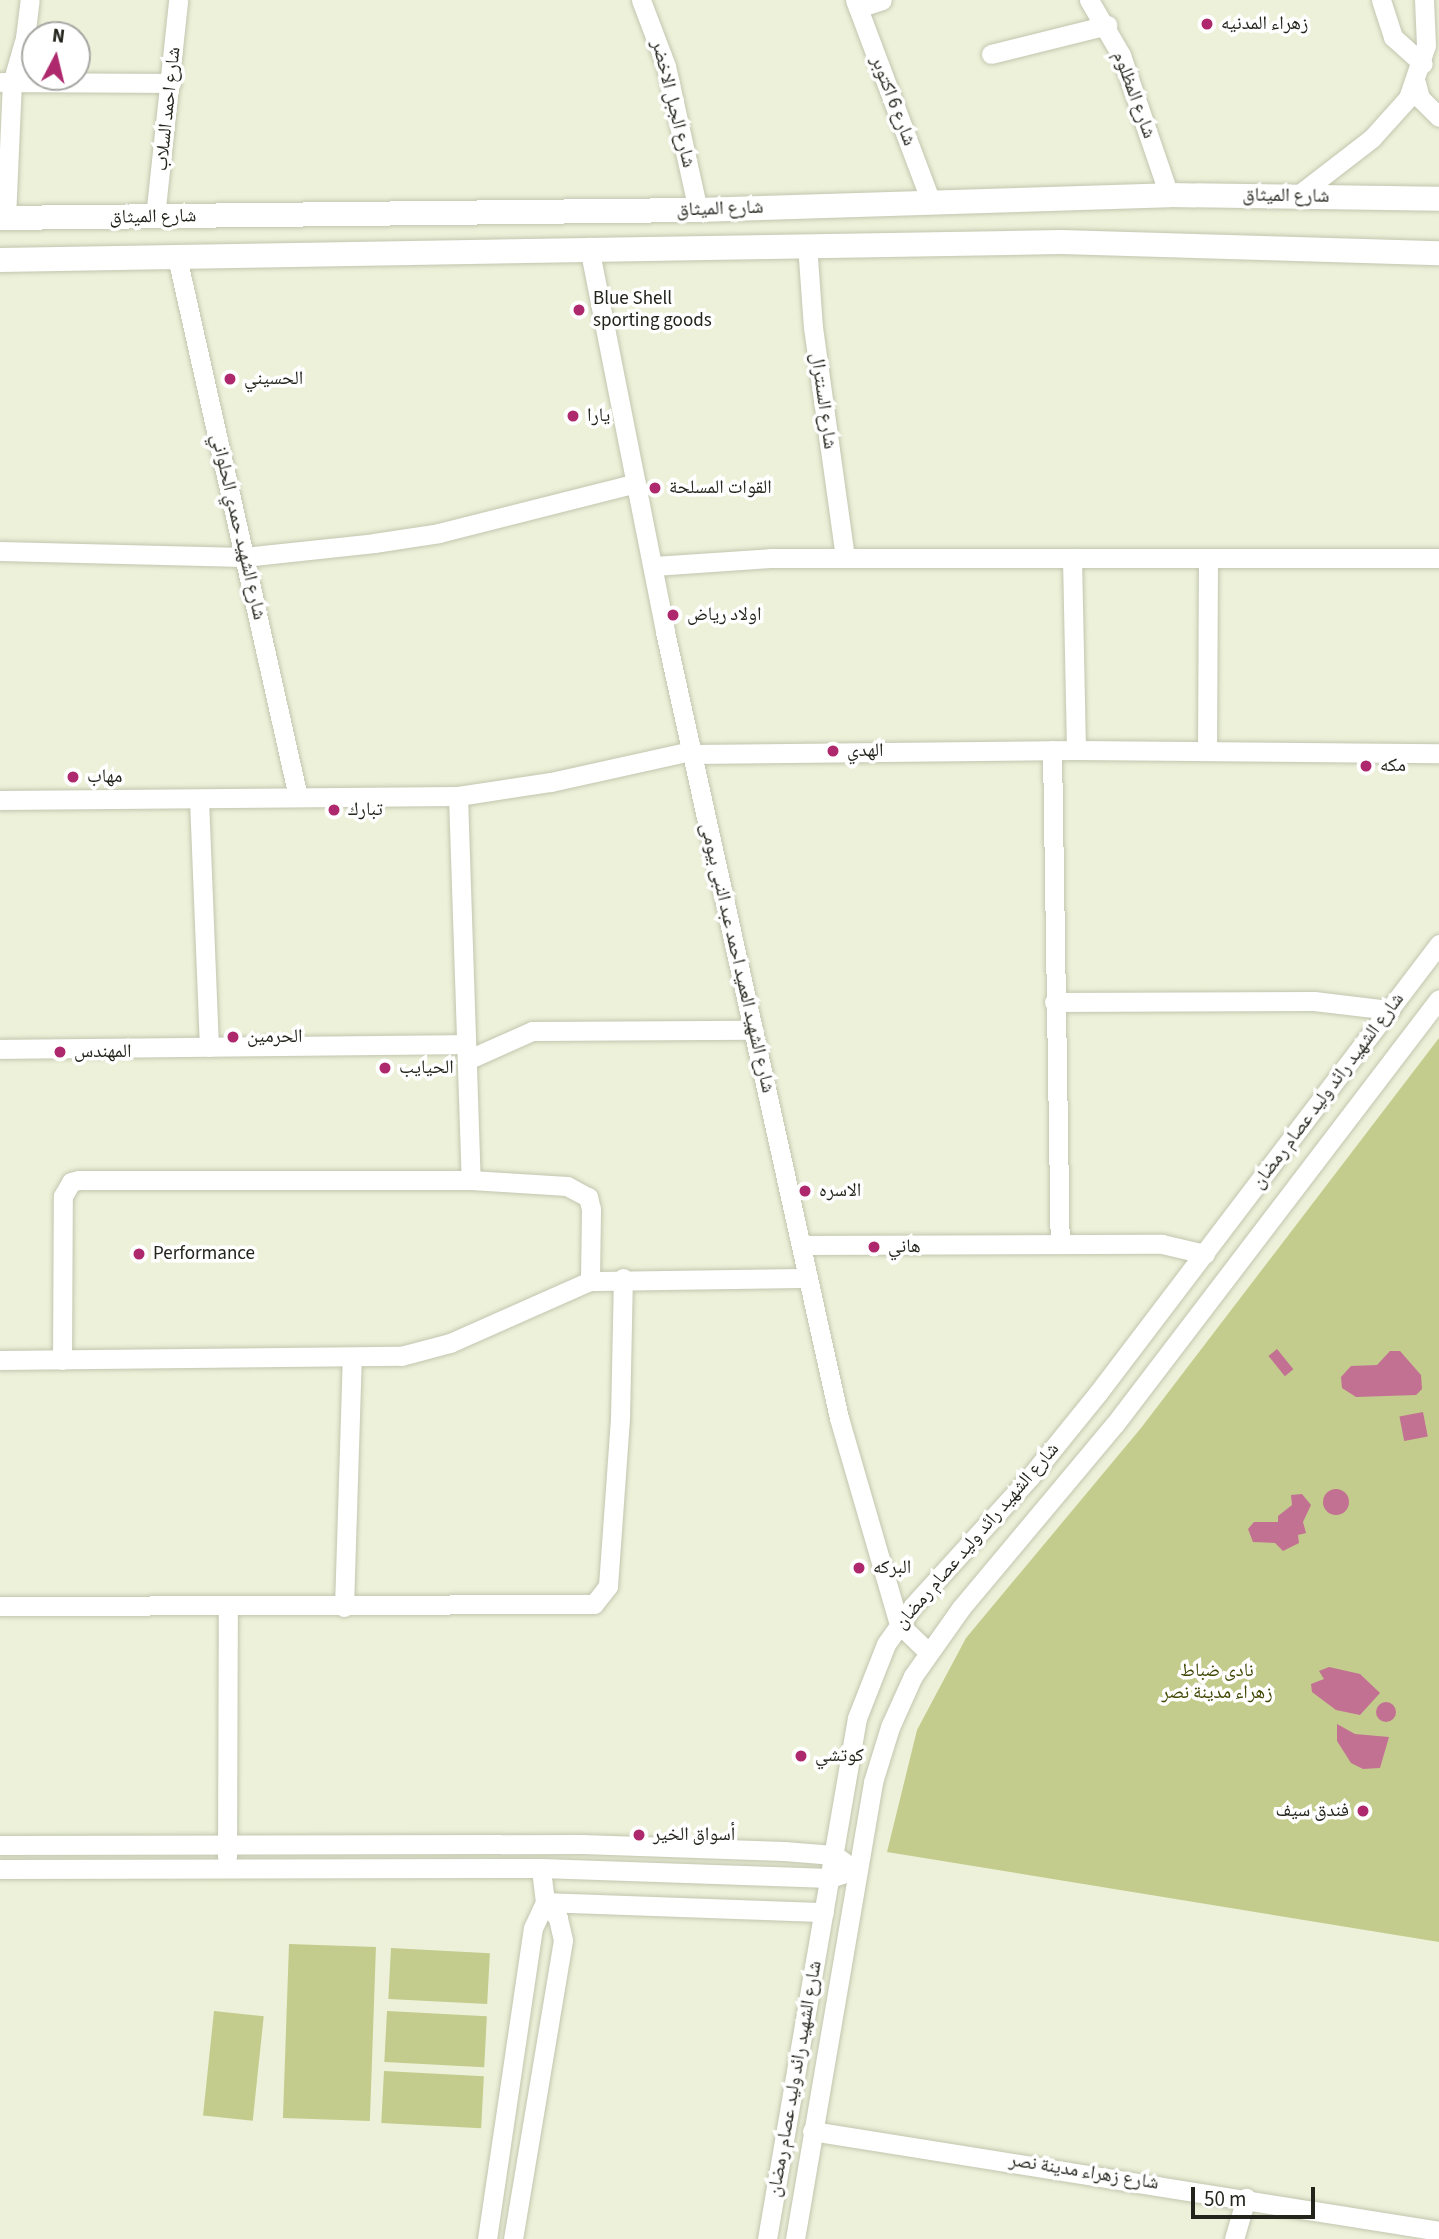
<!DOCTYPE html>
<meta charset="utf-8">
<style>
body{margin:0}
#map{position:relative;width:1439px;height:2239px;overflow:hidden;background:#edf1d9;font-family:"Source Sans 3","Noto Naskh Arabic",sans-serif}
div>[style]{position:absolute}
.green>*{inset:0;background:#c3cc8d;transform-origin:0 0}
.water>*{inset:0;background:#c27193;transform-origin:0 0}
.round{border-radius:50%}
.roads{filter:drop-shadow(0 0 2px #c2c6af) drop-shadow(0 0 2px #c2c6af)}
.minor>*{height:19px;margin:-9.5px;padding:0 9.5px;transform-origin:9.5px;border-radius:9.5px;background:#fff}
.major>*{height:24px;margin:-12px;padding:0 12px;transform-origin:12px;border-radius:12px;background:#fff}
.dots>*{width:19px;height:19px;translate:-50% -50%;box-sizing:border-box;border:4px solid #fff;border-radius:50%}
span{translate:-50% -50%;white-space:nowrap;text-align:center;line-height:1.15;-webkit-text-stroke:7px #fff;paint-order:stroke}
.poi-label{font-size:19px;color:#23241c}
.left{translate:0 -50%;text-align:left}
.right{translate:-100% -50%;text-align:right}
.street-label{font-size:19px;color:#23241c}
.park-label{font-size:19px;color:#404602}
.north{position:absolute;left:21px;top:21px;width:70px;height:70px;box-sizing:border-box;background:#fff;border:2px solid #a7a7a4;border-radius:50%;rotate:7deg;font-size:19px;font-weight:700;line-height:28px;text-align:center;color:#23241c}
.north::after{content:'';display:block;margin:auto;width:24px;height:32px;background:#ae286d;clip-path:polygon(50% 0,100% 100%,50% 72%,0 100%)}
.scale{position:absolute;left:1191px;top:2187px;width:124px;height:32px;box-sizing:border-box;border:4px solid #23241c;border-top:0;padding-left:9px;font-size:21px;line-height:24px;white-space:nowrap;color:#23241c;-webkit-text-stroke:5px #fff;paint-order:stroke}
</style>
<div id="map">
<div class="green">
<div style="clip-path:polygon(1439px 1038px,1439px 1942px,887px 1852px,917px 1730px,966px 1638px,1141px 1428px)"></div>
<div style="left:289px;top:1944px;width:87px;height:174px;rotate:2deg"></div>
<div style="left:391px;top:1948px;width:99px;height:51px;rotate:3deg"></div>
<div style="left:214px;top:2011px;width:50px;height:105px;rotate:6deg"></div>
<div style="left:387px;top:2011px;width:100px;height:51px;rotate:3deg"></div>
<div style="left:384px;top:2071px;width:100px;height:52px;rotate:3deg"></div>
</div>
<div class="water">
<div style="left:1277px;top:1349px;width:26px;height:11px;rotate:51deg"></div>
<div style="clip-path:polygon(1390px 1351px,1400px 1351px,1421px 1375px,1422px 1389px,1416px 1395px,1356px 1397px,1342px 1388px,1341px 1377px,1351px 1366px,1377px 1365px)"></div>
<div style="left:1423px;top:1412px;width:25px;height:24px;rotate:79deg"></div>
<div class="round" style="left:1323px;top:1489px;width:26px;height:26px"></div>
<div style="clip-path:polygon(1302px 1494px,1311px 1505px,1303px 1522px,1306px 1533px,1298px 1535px,1299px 1543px,1283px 1551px,1275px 1543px,1253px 1542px,1248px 1529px,1254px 1522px,1278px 1522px,1278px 1516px,1292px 1505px,1291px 1495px)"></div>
<div style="clip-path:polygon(1329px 1667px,1360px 1674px,1380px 1693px,1360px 1715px,1336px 1710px,1312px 1692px,1311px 1684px,1324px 1679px,1319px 1671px)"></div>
<div class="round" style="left:1376px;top:1702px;width:20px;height:20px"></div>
<div style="clip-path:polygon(1337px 1724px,1355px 1734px,1389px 1737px,1380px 1768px,1363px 1769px,1351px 1763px,1337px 1741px)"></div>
</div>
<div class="roads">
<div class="minor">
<div style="left:641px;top:0;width:71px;rotate:69.3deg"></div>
<div style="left:666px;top:66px;width:148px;rotate:77.5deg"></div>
<div style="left:855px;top:0;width:216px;rotate:69.4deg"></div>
<div style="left:1089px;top:0;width:64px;rotate:59.8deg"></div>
<div style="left:1121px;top:55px;width:148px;rotate:71.1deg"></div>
<div style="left:1381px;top:0;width:39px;rotate:72deg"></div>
<div style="left:1393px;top:37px;width:40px;rotate:42deg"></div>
<div style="left:858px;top:8px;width:25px;rotate:-18deg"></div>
<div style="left:991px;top:54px;width:120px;rotate:-14deg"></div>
<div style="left:1px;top:82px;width:170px;rotate:0.3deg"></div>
<div style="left:1416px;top:83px;width:16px;rotate:75deg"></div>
<div style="left:1420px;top:98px;width:27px;rotate:45deg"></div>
<div style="left:1297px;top:196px;width:95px;rotate:-37.7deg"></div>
<div style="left:1372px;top:138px;width:54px;rotate:-48deg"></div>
<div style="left:1408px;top:98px;width:56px;rotate:-71.2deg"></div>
<div style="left:1426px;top:45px;width:45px;rotate:-92.5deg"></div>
<div style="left:155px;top:217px;width:218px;rotate:-83.9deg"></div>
<div style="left:6px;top:218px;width:135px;rotate:-87.5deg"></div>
<div style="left:12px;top:83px;width:47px;rotate:-73.9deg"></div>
<div style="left:25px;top:38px;width:38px;rotate:-83deg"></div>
<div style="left:807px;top:244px;width:83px;rotate:85.9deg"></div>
<div style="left:813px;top:327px;width:233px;rotate:82.1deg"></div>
<div style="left:589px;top:247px;width:392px;rotate:78.8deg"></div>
<div style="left:665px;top:632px;width:805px;rotate:77.52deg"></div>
<div style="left:839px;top:1418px;width:215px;rotate:73.8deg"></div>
<div style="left:899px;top:1624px;width:40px;rotate:44deg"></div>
<div style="left:177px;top:257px;width:553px;rotate:77.37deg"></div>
<div style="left:0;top:551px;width:244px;rotate:1.4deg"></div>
<div style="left:244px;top:557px;width:131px;rotate:-6.1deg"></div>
<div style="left:374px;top:543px;width:66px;rotate:-8.7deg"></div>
<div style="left:439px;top:533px;width:203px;rotate:-14.2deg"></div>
<div style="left:1072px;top:558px;width:192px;rotate:88.8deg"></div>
<div style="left:654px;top:566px;width:116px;rotate:-3.9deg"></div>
<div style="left:770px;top:558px;width:669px"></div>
<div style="left:1052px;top:750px;width:494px;rotate:89.1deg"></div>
<div style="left:1207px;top:751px;width:193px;rotate:-89.7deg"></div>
<div style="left:692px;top:754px;width:384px;rotate:-0.6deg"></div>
<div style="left:1076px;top:750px;width:363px;rotate:0.5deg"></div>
<div style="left:458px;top:796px;width:384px;rotate:88.1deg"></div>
<div style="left:199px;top:799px;width:248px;rotate:87.7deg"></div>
<div style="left:0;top:800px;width:458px;rotate:-0.5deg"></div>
<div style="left:458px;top:796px;width:94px;rotate:-8.6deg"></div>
<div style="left:551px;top:782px;width:143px;rotate:-12.5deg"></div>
<div style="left:1054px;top:1002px;width:260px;rotate:-0.2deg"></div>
<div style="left:1314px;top:1001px;width:77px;rotate:6.8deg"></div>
<div style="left:0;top:1049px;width:466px;rotate:-0.6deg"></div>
<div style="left:467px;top:1060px;width:71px;rotate:-24deg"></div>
<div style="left:532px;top:1031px;width:221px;rotate:-0.3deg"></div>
<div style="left:801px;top:1245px;width:361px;rotate:-0.2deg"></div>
<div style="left:1162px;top:1244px;width:44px;rotate:13.1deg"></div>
<div style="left:0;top:1360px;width:401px;rotate:-0.6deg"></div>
<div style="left:401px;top:1356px;width:51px;rotate:-14.9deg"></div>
<div style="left:450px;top:1343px;width:153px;rotate:-23.9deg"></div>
<div style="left:590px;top:1281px;width:218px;rotate:-0.8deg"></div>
<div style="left:62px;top:1360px;width:164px;rotate:-89.7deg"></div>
<div style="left:63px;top:1196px;width:16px;rotate:-60deg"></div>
<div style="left:71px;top:1182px;width:8px;rotate:-14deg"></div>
<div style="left:79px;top:1180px;width:392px"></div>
<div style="left:471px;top:1180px;width:96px;rotate:3.6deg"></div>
<div style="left:567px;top:1186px;width:24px;rotate:28deg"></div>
<div style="left:588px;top:1197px;width:12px;rotate:76deg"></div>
<div style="left:591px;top:1209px;width:72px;rotate:90.8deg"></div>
<div style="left:0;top:1606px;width:594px;rotate:-0.19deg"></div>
<div style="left:594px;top:1604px;width:23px;rotate:-52deg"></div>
<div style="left:608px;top:1586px;width:168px;rotate:-85.9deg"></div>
<div style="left:620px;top:1418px;width:140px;rotate:-88.8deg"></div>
<div style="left:344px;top:1607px;width:250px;rotate:-88.2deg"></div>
<div style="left:0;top:1845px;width:582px;rotate:-0.1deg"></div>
<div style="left:582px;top:1844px;width:202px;rotate:2deg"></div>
<div style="left:784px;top:1851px;width:50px;rotate:4.6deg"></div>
<div style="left:834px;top:1855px;width:12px;rotate:35deg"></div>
<div style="left:227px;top:1857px;width:250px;rotate:-89.8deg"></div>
<div style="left:0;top:1869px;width:541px;rotate:-0.11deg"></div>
<div style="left:541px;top:1868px;width:289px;rotate:2deg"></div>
<div style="left:830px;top:1878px;width:13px;rotate:-18deg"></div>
<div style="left:545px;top:1902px;width:279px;rotate:2.1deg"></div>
<div style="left:812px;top:2131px;width:635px;rotate:9.06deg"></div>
<div style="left:487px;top:2239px;width:314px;rotate:-81.6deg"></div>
<div style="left:533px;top:1928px;width:29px;rotate:-65deg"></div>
<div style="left:545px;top:1902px;width:34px;rotate:-97deg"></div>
<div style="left:513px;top:2239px;width:303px;rotate:-80.5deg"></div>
<div style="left:563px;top:1940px;width:23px;rotate:-103deg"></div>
<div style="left:558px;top:1918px;width:21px;rotate:-129deg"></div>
<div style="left:767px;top:2239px;width:529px;rotate:-80.2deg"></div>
<div style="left:857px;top:1718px;width:79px;rotate:-68.6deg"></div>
<div style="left:886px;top:1644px;width:47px;rotate:-54.6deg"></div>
<div style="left:913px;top:1606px;width:174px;rotate:-47.8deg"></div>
<div style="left:1030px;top:1477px;width:108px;rotate:-51deg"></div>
<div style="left:1098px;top:1393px;width:564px;rotate:-52.78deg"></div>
<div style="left:795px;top:2239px;width:464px;rotate:-80.3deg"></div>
<div style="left:873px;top:1782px;width:58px;rotate:-72.8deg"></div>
<div style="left:890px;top:1727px;width:56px;rotate:-65.7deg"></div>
<div style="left:913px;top:1676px;width:83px;rotate:-54.8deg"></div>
<div style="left:961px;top:1608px;width:240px;rotate:-50.1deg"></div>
<div style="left:1115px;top:1424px;width:534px;rotate:-52.68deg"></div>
<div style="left:1234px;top:2239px;width:43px;rotate:-73.7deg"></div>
</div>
<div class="major">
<div style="left:0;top:218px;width:698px;rotate:-0.66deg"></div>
<div style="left:698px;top:210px;width:471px;rotate:-1.8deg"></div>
<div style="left:1169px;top:195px;width:270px;rotate:0.8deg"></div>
<div style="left:0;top:260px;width:1061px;rotate:-0.97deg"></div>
<div style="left:1061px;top:242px;width:378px;rotate:1.7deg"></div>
</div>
</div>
<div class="dots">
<div style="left:1207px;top:24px;background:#ae286d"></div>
<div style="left:579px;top:310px;background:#ae286d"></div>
<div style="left:230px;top:379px;background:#ae286d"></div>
<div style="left:573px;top:416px;background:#ae286d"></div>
<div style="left:655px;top:488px;background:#ae286d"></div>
<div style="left:673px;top:615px;background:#ae286d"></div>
<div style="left:833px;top:751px;background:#ae286d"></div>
<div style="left:1366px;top:766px;background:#ae286d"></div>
<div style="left:73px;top:777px;background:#ae286d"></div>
<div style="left:334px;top:810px;background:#ae286d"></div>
<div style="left:233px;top:1037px;background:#ae286d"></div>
<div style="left:60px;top:1052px;background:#ae286d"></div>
<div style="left:385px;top:1068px;background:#ae286d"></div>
<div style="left:805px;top:1191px;background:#ae286d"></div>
<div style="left:874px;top:1247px;background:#ae286d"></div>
<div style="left:139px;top:1254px;background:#ae286d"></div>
<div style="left:859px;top:1568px;background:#ae286d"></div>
<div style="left:801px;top:1756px;background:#ae286d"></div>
<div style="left:1363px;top:1811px;background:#ae286d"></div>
<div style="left:639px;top:1835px;background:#ae286d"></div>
</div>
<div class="poi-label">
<span class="left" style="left:1221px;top:24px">زهراء المدنيه</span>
<span class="left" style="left:593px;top:310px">Blue Shell<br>sporting goods</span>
<span class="left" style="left:244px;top:379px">الحسيني</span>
<span class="left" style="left:587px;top:416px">يارا</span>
<span class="left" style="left:669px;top:488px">القوات المسلحة</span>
<span class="left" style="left:687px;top:615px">اولاد رياض</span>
<span class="left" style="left:847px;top:751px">الهدي</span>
<span class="left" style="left:1380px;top:766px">مكه</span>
<span class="left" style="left:87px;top:777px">مهاب</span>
<span class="left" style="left:348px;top:810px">تبارك</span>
<span class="left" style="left:247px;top:1037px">الحرمين</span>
<span class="left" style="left:74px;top:1052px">المهندس</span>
<span class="left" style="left:399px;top:1068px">الحيايب</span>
<span class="left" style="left:819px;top:1191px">الاسره</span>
<span class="left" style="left:888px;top:1247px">هاني</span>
<span class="left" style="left:153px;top:1254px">Performance</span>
<span class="left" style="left:873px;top:1568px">البركه</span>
<span class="left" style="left:815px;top:1756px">كوتشي</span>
<span class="right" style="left:1349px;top:1811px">فندق سيف</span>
<span class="left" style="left:653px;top:1835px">أسواق الخير</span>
</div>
<div class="street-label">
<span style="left:1134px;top:95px;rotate:70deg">شارع المظلوم</span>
<span style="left:893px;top:101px;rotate:69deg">شارع 6 اكتوبر</span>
<span style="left:673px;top:104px;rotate:76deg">شارع الجبل الاخضر</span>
<span style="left:168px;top:109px;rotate:-84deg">شارع احمد السلاب</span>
<span style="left:1286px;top:196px;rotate:1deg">شارع الميثاق</span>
<span style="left:720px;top:209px;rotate:-2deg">شارع الميثاق</span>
<span style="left:153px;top:217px;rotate:-1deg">شارع الميثاق</span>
<span style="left:823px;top:401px;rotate:82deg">شارع السنترال</span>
<span style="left:238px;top:527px;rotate:77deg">شارع الشهيد حمدي الحلواني</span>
<span style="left:737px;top:958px;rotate:77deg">شارع الشهيد العميد احمد عبد النبى بيومى</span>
<span style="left:1328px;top:1091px;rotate:-53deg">شارع الشهيد رائد وليد عصام رمضان</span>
<span style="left:977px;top:1536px;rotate:-49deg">شارع الشهيد رائد وليد عصام رمضان</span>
<span style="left:795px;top:2079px;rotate:-80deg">شارع الشهيد رائد وليد عصام رمضان</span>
<span style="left:1084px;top:2172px;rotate:9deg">شارع زهراء مدينة نصر</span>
</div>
<div class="park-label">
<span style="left:1217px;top:1682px">نادى ضباط<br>زهراء مدينة نصر</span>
</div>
<div class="north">N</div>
<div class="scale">50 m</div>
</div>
